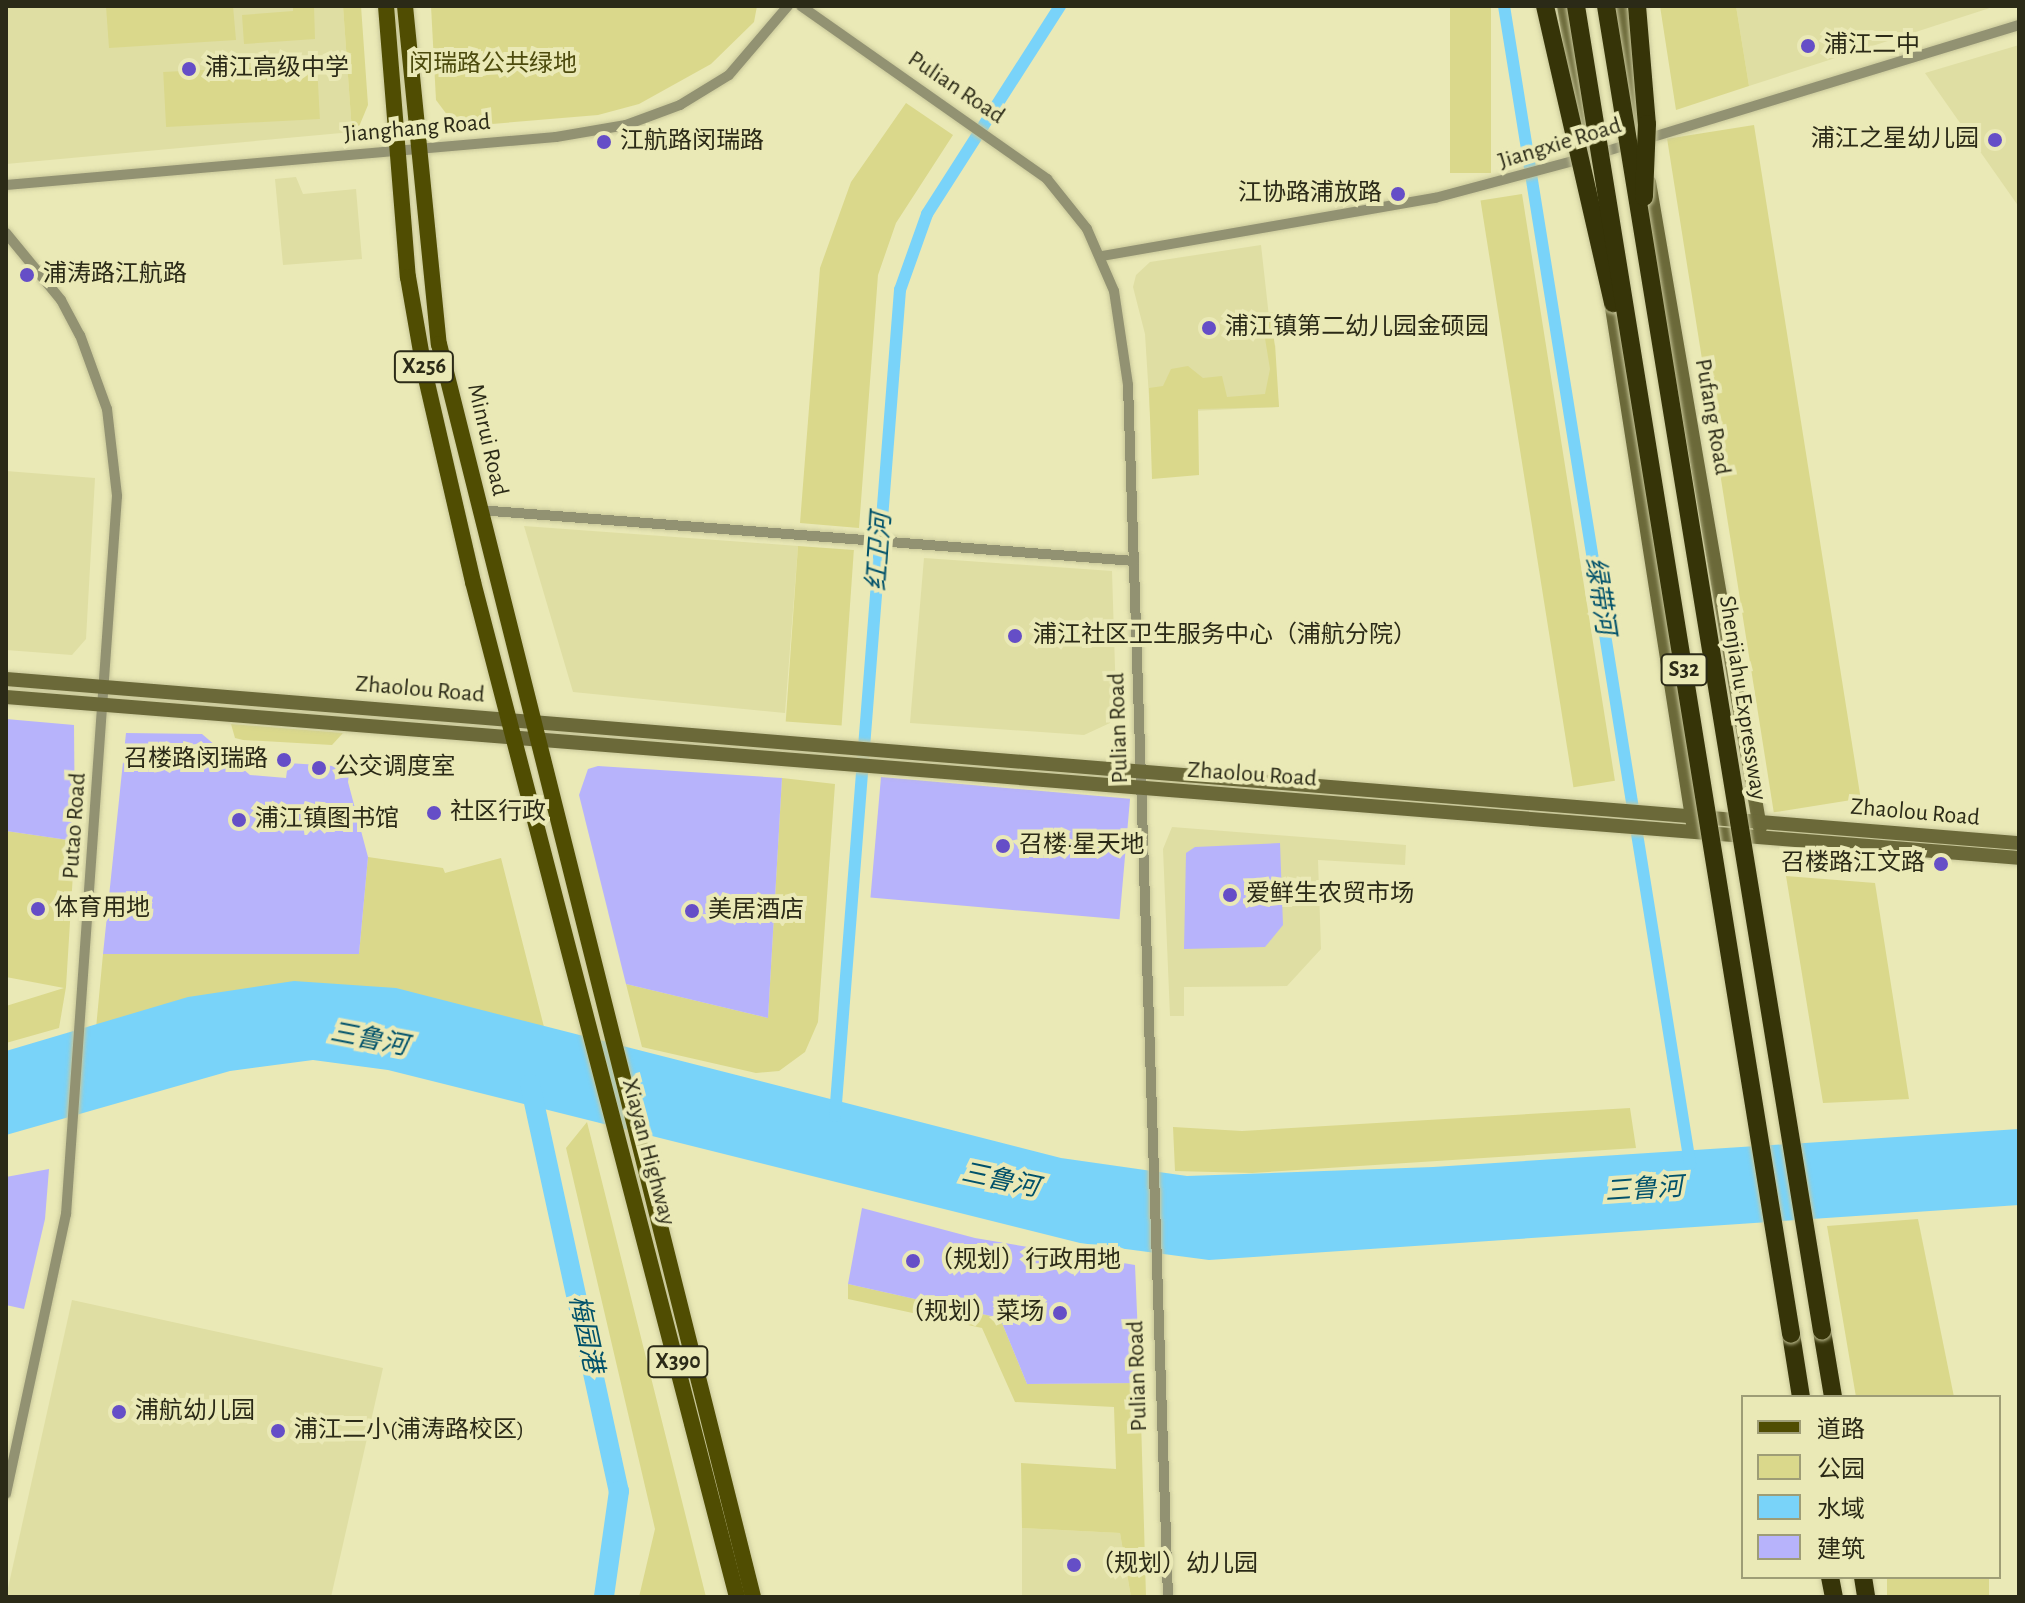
<!DOCTYPE html>
<meta charset="utf-8">
<style>
body{margin:0}
#map{position:relative;width:2025px;height:1603px;overflow:hidden;background:#eae9b6;font-family:"Alegreya Sans","Noto Sans SC",sans-serif}
div>[style]{position:absolute}
.built>*{inset:0;background:#dfdea3}
.green>*{inset:0;background:#dad88b;transform-origin:0 0}
.water>*{inset:0;background:#79d3f9}
.canal>*{height:12px;margin:-6px;padding:0 6px;transform-origin:6px;border-radius:6px;background:#79d3f9}
.river>*{height:20px;margin:-10px;padding:0 10px;transform-origin:10px;border-radius:10px;background:#79d3f9}
.building>*{inset:0;background:#b7b3fb;transform-origin:0 0}
.roads{filter:drop-shadow(0 0 2px #c8c799) drop-shadow(0 0 2px #c8c799)}
.street>*{height:10px;margin:-5px;padding:0 5px;transform-origin:5px;border-radius:5px;background:#929272}
.secondary>*{height:14px;margin:-7px;padding:0 7px;transform-origin:7px;border-radius:7px;background:#6b6939}
.primary>*{height:16px;margin:-8px;padding:0 8px;transform-origin:8px;border-radius:8px;background:#504d02}
.highway>*{height:18px;margin:-9px;padding:0 9px;transform-origin:9px;border-radius:9px;background:#363408}
.bridges{filter:drop-shadow(0 0 2px #c8c799) drop-shadow(0 0 2px #c8c799)}
.highway-bridge>*{height:18px;margin:-9px;padding:0 9px;transform-origin:9px;border-radius:9px;background:#363408}
.dots>*{width:22px;height:22px;translate:-50% -50%;box-sizing:border-box;border:4px solid #eae9b6;border-radius:50%}
span{translate:-50% -50%;white-space:nowrap;text-align:center;line-height:1.15;-webkit-text-stroke:8px #eae9b6;paint-order:stroke}
.shield-label span{padding:2px 6px;background:#eae9b6;border:2px solid;border-radius:6px;-webkit-text-stroke-width:0}
.shield-label{font-size:22px;color:#2b2a17;font-weight:700}
.poi-label{font-size:24px;color:#2b2a17}
.left{translate:0 -50%;text-align:left}
.right{translate:-100% -50%;text-align:right}
.park-label{font-size:24px;color:#4d4b0d}
.street-label{font-size:24px;color:#2b2a17}
.water-label{font-size:26px;color:#00516a;font-style:italic}
.frame{position:absolute;inset:0;border:8px solid #2b2a17;pointer-events:none}
.legend{position:absolute;left:1741px;top:1395px;width:260px;height:184px;box-sizing:border-box;background:#eae9b6;border:2px solid #9e9d76;margin:0;padding:10px 14px;list-style:none;font-size:24px;color:#2b2a17}
.legend li{display:flex;align-items:center;gap:16px;height:40px}
.legend b{width:40px;border:2px solid #9e9d76}
</style>
<div id="map">
<div class="built">
<div style="clip-path:polygon(6px 6px,343px 6px,352px 132px,6px 164px)"></div>
<div style="clip-path:polygon(1736px 6px,1996px 6px,1749px 86px)"></div>
<div style="clip-path:polygon(2019px 45px,2019px 207px,1925px 73px)"></div>
<div style="clip-path:polygon(296px 177px,303px 194px,356px 189px,362px 259px,283px 265px,275px 179px)"></div>
<div style="clip-path:polygon(1261px 245px,1279px 407px,1150px 413px,1145px 334px,1133px 287px,1136px 275px,1150px 262px)"></div>
<div style="clip-path:polygon(6px 471px,95px 478px,86px 639px,72px 655px,6px 650px)"></div>
<div style="clip-path:polygon(524px 526px,798px 546px,785px 713px,573px 692px)"></div>
<div style="clip-path:polygon(924px 558px,1112px 571px,1116px 700px,1110px 723px,1084px 735px,910px 723px)"></div>
<div style="clip-path:polygon(1172px 827px,1406px 845px,1405px 865px,1318px 860px,1321px 949px,1287px 986px,1184px 987px,1184px 1016px,1170px 1016px,1163px 849px)"></div>
<div style="clip-path:polygon(72px 1300px,383px 1368px,331px 1597px,6px 1597px)"></div>
<div style="clip-path:polygon(1022px 1528px,1120px 1533px,1131px 1597px,1022px 1597px)"></div>
</div>
<div class="green">
<div style="clip-path:polygon(106px 6px,233px 6px,236px 40px,109px 48px)"></div>
<div style="clip-path:polygon(293px 6px,314px 6px,315px 39px,244px 44px,242px 15px,293px 11px)"></div>
<div style="clip-path:polygon(343px 6px,361px 6px,368px 105px,358px 129px,350px 134px,346px 135px,352px 132px)"></div>
<div style="clip-path:polygon(431px 6px,757px 6px,754px 22px,711px 64px,639px 104px,598px 115px,468px 126px,451px 120px,436px 100px)"></div>
<div style="left:1450px;top:6px;width:41px;height:167px"></div>
<div style="clip-path:polygon(1660px 6px,1736px 6px,1749px 86px,1676px 110px)"></div>
<div style="left:317px;top:64px;width:55px;height:154px;rotate:87deg"></div>
<div style="clip-path:polygon(906px 103px,953px 135px,896px 223px,878px 275px,859px 528px,800px 523px,820px 268px,851px 182px)"></div>
<div style="left:1754px;top:125px;width:682px;height:88px;rotate:81deg"></div>
<div style="left:1522px;top:194px;width:594px;height:42px;rotate:81deg"></div>
<div style="clip-path:polygon(1273px 312px,1279px 407px,1198px 409px,1199px 475px,1152px 479px,1149px 388px,1163px 386px,1171px 369px,1188px 366px,1203px 378px,1222px 376px,1227px 397px,1265px 394px,1270px 369px,1261px 314px)"></div>
<div style="left:798px;top:546px;width:56px;height:176px;rotate:4deg"></div>
<div style="clip-path:polygon(231px 724px,343px 733px,332px 745px,243px 740px,235px 738px)"></div>
<div style="clip-path:polygon(782px 778px,835px 784px,818px 1022px,805px 1052px,779px 1071px,756px 1073px,642px 1047px,626px 984px,768px 1018px)"></div>
<div style="clip-path:polygon(6px 831px,75px 841px,66px 987px,59px 1028px,6px 1043px,6px 1006px,64px 988px,6px 977px)"></div>
<div style="clip-path:polygon(368px 857px,443px 868px,445px 873px,501px 858px,544px 1027px,92px 1071px,103px 954px,359px 954px)"></div>
<div style="clip-path:polygon(1786px 876px,1875px 883px,1909px 1099px,1823px 1103px)"></div>
<div style="clip-path:polygon(1630px 1108px,1636px 1148px,1252px 1173px,1175px 1171px,1173px 1127px,1242px 1131px)"></div>
<div style="clip-path:polygon(587px 1122px,706px 1597px,639px 1597px,655px 1529px,566px 1148px)"></div>
<div style="clip-path:polygon(1918px 1219px,1954px 1397px,1856px 1397px,1827px 1226px)"></div>
<div style="clip-path:polygon(848px 1284px,1000px 1318px,1027px 1384px,1140px 1383px,1146px 1597px,1131px 1597px,1120px 1533px,1022px 1528px,1021px 1463px,1116px 1469px,1114px 1407px,1015px 1402px,982px 1328px,848px 1299px)"></div>
<div style="left:1887px;top:1577px;width:102px;height:20px"></div>
</div>
<div class="water">
<div style="clip-path:polygon(294px 981px,396px 988px,1061px 1158px,1187px 1176px,1433px 1167px,2019px 1129px,2019px 1205px,1209px 1260px,1080px 1243px,388px 1070px,313px 1060px,230px 1071px,6px 1135px,6px 1051px,188px 997px)"></div>
</div>
<div class="canal">
<div style="left:1504px;top:6px;width:1173px;rotate:80.87deg"></div>
<div style="left:835px;top:1116px;width:829px;rotate:-85.5deg"></div>
<div style="left:900px;top:290px;width:81px;rotate:-70.4deg"></div>
<div style="left:927px;top:214px;width:247px;rotate:-57.4deg"></div>
</div>
<div class="river">
<div style="left:530px;top:1084px;width:417px;rotate:77.7deg"></div>
<div style="left:619px;top:1491px;width:107px;rotate:98.1deg"></div>
</div>
<div class="building">
<div style="clip-path:polygon(6px 719px,74px 725px,75px 841px,6px 831px)"></div>
<div style="clip-path:polygon(126px 733px,202px 734px,250px 775px,286px 778px,288px 763px,350px 767px,348px 782px,368px 857px,359px 954px,103px 954px)"></div>
<div style="clip-path:polygon(598px 766px,782px 778px,768px 1018px,626px 984px,579px 795px,588px 769px)"></div>
<div style="left:881px;top:777px;width:250px;height:121px;rotate:5deg"></div>
<div style="clip-path:polygon(1280px 843px,1283px 925px,1265px 947px,1184px 949px,1186px 853px,1195px 847px)"></div>
<div style="clip-path:polygon(49px 1169px,45px 1219px,24px 1309px,6px 1305px,6px 1177px)"></div>
<div style="clip-path:polygon(862px 1208px,975px 1238px,1135px 1265px,1140px 1383px,1027px 1384px,1000px 1318px,848px 1284px)"></div>
</div>
<div class="roads">
<div class="street">
<div style="left:801px;top:6px;width:301px;rotate:35.1deg"></div>
<div style="left:1047px;top:179px;width:64px;rotate:51.3deg"></div>
<div style="left:1087px;top:229px;width:68px;rotate:66.5deg"></div>
<div style="left:1114px;top:291px;width:95px;rotate:81.5deg"></div>
<div style="left:1128px;top:385px;width:1213px;rotate:88.11deg"></div>
<div style="left:1597px;top:154px;width:441px;rotate:-17deg"></div>
<div style="left:6px;top:185px;width:552px;rotate:-4.99deg"></div>
<div style="left:556px;top:137px;width:71px;rotate:-9.7deg"></div>
<div style="left:626px;top:125px;width:58px;rotate:-20.3deg"></div>
<div style="left:680px;top:105px;width:57px;rotate:-31.5deg"></div>
<div style="left:729px;top:75px;width:91px;rotate:-49.5deg"></div>
<div style="left:6px;top:233px;width:87px;rotate:50.6deg"></div>
<div style="left:61px;top:300px;width:40px;rotate:62deg"></div>
<div style="left:80px;top:335px;width:79px;rotate:70deg"></div>
<div style="left:107px;top:409px;width:88px;rotate:83.4deg"></div>
<div style="left:117px;top:496px;width:720px;rotate:94.06deg"></div>
<div style="left:66px;top:1214px;width:286px;rotate:102.1deg"></div>
<div style="left:1102px;top:256px;width:338px;rotate:-9.9deg"></div>
<div style="left:1435px;top:198px;width:151px;rotate:-15deg"></div>
<div style="left:479px;top:510px;width:657px;rotate:4.45deg"></div>
</div>
<div class="secondary">
<div style="left:1564px;top:6px;width:167px;rotate:80.7deg"></div>
<div style="left:1620px;top:6px;width:126px;rotate:80.8deg"></div>
<div style="left:1649px;top:182px;width:655px;rotate:80.25deg"></div>
<div style="left:1610px;top:295px;width:535px;rotate:81.08deg"></div>
<div style="left:6px;top:679px;width:2020px;rotate:4.66deg"></div>
<div style="left:6px;top:697px;width:2019px;rotate:4.57deg"></div>
</div>
<div class="primary">
<div style="left:386px;top:6px;width:272px;rotate:85.4deg"></div>
<div style="left:408px;top:277px;width:98px;rotate:80.1deg"></div>
<div style="left:425px;top:374px;width:213px;rotate:77deg"></div>
<div style="left:473px;top:582px;width:1049px;rotate:75.42deg"></div>
<div style="left:405px;top:6px;width:340px;rotate:84.3deg"></div>
<div style="left:439px;top:344px;width:1292px;rotate:75.93deg"></div>
</div>
<div class="highway">
<div style="left:1822px;top:1331px;width:67px;rotate:80.5deg"></div>
<div style="left:1791px;top:1334px;width:64px;rotate:81deg"></div>
<div style="left:1830px;top:1577px;width:20px;rotate:79deg"></div>
<div style="left:1863px;top:1577px;width:20px;rotate:81deg"></div>
</div>
</div>
<div class="bridges">
<div class="highway-bridge">
<div style="left:1545px;top:6px;width:305px;rotate:77.1deg"></div>
<div style="left:1576px;top:6px;width:1345px;rotate:80.8deg"></div>
<div style="left:1606px;top:6px;width:1342px;rotate:80.74deg"></div>
<div style="left:1637px;top:6px;width:118px;rotate:85.2deg"></div>
<div style="left:1647px;top:124px;width:73px;rotate:92.4deg"></div>
</div>
</div>
<div class="dots">
<div style="left:1808px;top:46px;background:#654ec7"></div>
<div style="left:189px;top:69px;background:#654ec7"></div>
<div style="left:1995px;top:140px;background:#654ec7"></div>
<div style="left:604px;top:142px;background:#654ec7"></div>
<div style="left:1398px;top:194px;background:#654ec7"></div>
<div style="left:27px;top:275px;background:#654ec7"></div>
<div style="left:1209px;top:328px;background:#654ec7"></div>
<div style="left:1015px;top:636px;background:#654ec7"></div>
<div style="left:284px;top:760px;background:#654ec7"></div>
<div style="left:319px;top:768px;background:#654ec7"></div>
<div style="left:434px;top:813px;background:#654ec7"></div>
<div style="left:239px;top:820px;background:#654ec7"></div>
<div style="left:1003px;top:846px;background:#654ec7"></div>
<div style="left:1941px;top:864px;background:#654ec7"></div>
<div style="left:1230px;top:895px;background:#654ec7"></div>
<div style="left:38px;top:909px;background:#654ec7"></div>
<div style="left:692px;top:911px;background:#654ec7"></div>
<div style="left:913px;top:1261px;background:#654ec7"></div>
<div style="left:1060px;top:1313px;background:#654ec7"></div>
<div style="left:119px;top:1412px;background:#654ec7"></div>
<div style="left:278px;top:1431px;background:#654ec7"></div>
<div style="left:1074px;top:1565px;background:#654ec7"></div>
</div>
<div class="shield-label">
<span style="left:424px;top:367px">X256</span>
<span style="left:1684px;top:670px">S32</span>
<span style="left:678px;top:1362px">X390</span>
</div>
<div class="poi-label">
<span class="left" style="left:1824px;top:46px">浦江二中</span>
<span class="left" style="left:205px;top:69px">浦江高级中学</span>
<span class="right" style="left:1979px;top:140px">浦江之星幼儿园</span>
<span class="left" style="left:620px;top:142px">江航路闵瑞路</span>
<span class="right" style="left:1382px;top:194px">江协路浦放路</span>
<span class="left" style="left:43px;top:275px">浦涛路江航路</span>
<span class="left" style="left:1225px;top:328px">浦江镇第二幼儿园金硕园</span>
<span class="left" style="left:1033px;top:636px">浦江社区卫生服务中心（浦航分院）</span>
<span class="right" style="left:268px;top:760px">召楼路闵瑞路</span>
<span class="left" style="left:335px;top:768px">公交调度室</span>
<span class="left" style="left:450px;top:813px">社区行政</span>
<span class="left" style="left:255px;top:820px">浦江镇图书馆</span>
<span class="left" style="left:1019px;top:846px">召楼·星天地</span>
<span class="right" style="left:1925px;top:864px">召楼路江文路</span>
<span class="left" style="left:1246px;top:895px">爱鲜生农贸市场</span>
<span class="left" style="left:54px;top:909px">体育用地</span>
<span class="left" style="left:708px;top:911px">美居酒店</span>
<span class="left" style="left:929px;top:1261px">（规划）行政用地</span>
<span class="right" style="left:1044px;top:1313px">（规划）菜场</span>
<span class="left" style="left:135px;top:1412px">浦航幼儿园</span>
<span class="left" style="left:294px;top:1431px">浦江二小(浦涛路校区)</span>
<span class="left" style="left:1090px;top:1565px">（规划）幼儿园</span>
</div>
<div class="park-label">
<span style="left:493px;top:65px">闵瑞路公共绿地</span>
</div>
<div class="street-label">
<span style="left:956px;top:88px;rotate:34deg">Pulian Road</span>
<span style="left:417px;top:129px;rotate:-5deg">Jianghang Road</span>
<span style="left:1560px;top:144px;rotate:-17deg">Jiangxie Road</span>
<span style="left:1712px;top:417px;rotate:80deg">Pufang Road</span>
<span style="left:487px;top:440px;rotate:77deg">Minrui Road</span>
<span style="left:420px;top:690px;rotate:5deg">Zhaolou Road</span>
<span style="left:1742px;top:698px;rotate:81deg">Shenjiahu Expressway</span>
<span style="left:1119px;top:728px;rotate:-92deg">Pulian Road</span>
<span style="left:1252px;top:775px;rotate:4deg">Zhaolou Road</span>
<span style="left:1915px;top:813px;rotate:5deg">Zhaolou Road</span>
<span style="left:75px;top:826px;rotate:-86deg">Putao Road</span>
<span style="left:648px;top:1152px;rotate:75deg">Xiayan Highway</span>
<span style="left:1138px;top:1376px;rotate:-92deg">Pulian Road</span>
</div>
<div class="water-label">
<span style="left:880px;top:552px;rotate:-86deg">红卫河</span>
<span style="left:1599px;top:596px;rotate:81deg">绿带河</span>
<span style="left:369px;top:1040px;rotate:11deg">三鲁河</span>
<span style="left:1000px;top:1181px;rotate:12deg">三鲁河</span>
<span style="left:1644px;top:1190px;rotate:-4deg">三鲁河</span>
<span style="left:585px;top:1334px;rotate:78deg">梅园港</span>
</div>
<div class="frame"></div>
<ul class="legend">
<li><b style="height:10px;background:#504d02"></b>道路</li>
<li><b style="height:22px;background:#dad88b"></b>公园</li>
<li><b style="height:22px;background:#79d3f9"></b>水域</li>
<li><b style="height:22px;background:#b7b3fb"></b>建筑</li>
</ul>
</div>
